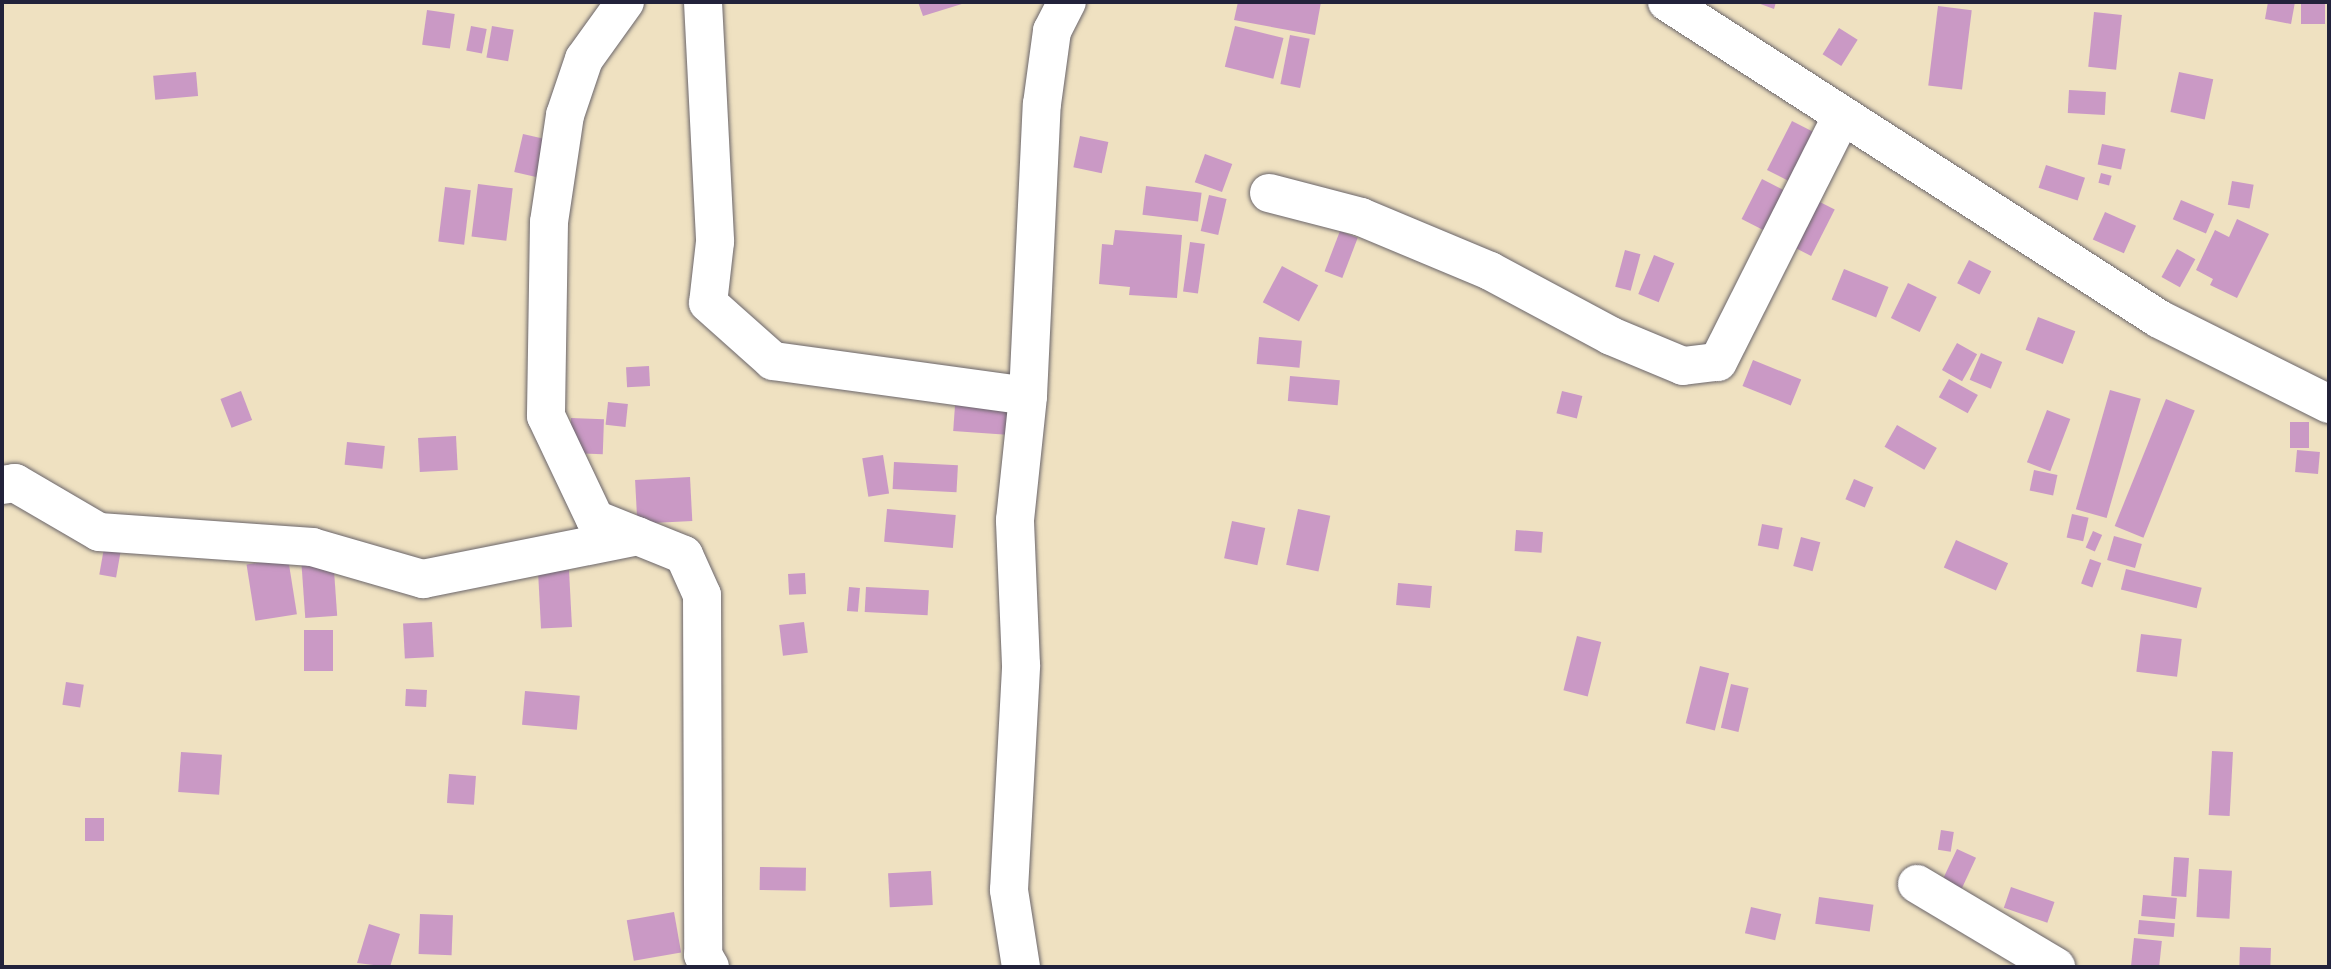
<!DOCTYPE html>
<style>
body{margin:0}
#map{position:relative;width:2331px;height:969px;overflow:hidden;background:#efe1c1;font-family:Cardo,serif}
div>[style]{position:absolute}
.building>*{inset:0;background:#ca99c5;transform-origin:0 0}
.roads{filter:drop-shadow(0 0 2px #6a656a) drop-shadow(0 0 2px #6a656a)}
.minor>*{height:38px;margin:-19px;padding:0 19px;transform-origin:19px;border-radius:19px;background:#fff}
span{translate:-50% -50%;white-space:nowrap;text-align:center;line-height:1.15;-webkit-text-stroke:7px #fcf5e5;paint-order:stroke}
.frame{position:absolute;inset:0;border:4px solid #22223b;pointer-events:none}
</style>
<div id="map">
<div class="building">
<div style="clip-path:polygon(918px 2px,965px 2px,965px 3px,923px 16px)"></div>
<div style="clip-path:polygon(1238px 2px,1321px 2px,1315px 35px,1234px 20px)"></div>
<div style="clip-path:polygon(1755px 2px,1776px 2px,1774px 9px)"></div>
<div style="clip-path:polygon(2268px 2px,2295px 2px,2291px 24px,2265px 19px)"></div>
<div style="left:2301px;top:2px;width:24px;height:22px"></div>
<div style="left:1938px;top:6px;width:34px;height:80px;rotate:7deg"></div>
<div style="left:427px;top:10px;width:28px;height:35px;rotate:8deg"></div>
<div style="left:2094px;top:12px;width:28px;height:55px;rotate:6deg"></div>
<div style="left:471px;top:26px;width:16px;height:25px;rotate:11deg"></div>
<div style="left:492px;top:26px;width:22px;height:32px;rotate:10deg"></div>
<div style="left:1235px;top:26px;width:50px;height:42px;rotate:14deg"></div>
<div style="left:1839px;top:28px;width:22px;height:31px;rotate:32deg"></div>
<div style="left:1290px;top:35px;width:20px;height:50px;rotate:11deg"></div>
<div style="left:196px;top:72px;width:24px;height:43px;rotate:85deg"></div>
<div style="left:2179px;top:72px;width:35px;height:41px;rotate:12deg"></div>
<div style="left:2069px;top:90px;width:37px;height:23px;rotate:3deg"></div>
<div style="left:1792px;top:121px;width:28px;height:55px;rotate:27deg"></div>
<div style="left:523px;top:134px;width:27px;height:39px;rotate:13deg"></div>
<div style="left:1080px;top:136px;width:29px;height:32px;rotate:12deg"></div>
<div style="left:2102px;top:144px;width:24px;height:21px;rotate:12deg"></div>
<div style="left:1205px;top:154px;width:29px;height:30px;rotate:20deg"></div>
<div style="left:2046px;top:165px;width:41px;height:24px;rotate:18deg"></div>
<div style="left:2101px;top:173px;width:11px;height:10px;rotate:15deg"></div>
<div style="left:1762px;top:179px;width:27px;height:45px;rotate:27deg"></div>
<div style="left:2232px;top:181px;width:22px;height:24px;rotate:10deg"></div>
<div style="left:478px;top:184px;width:35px;height:53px;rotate:7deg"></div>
<div style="left:1146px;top:186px;width:56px;height:29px;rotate:7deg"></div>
<div style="left:445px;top:187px;width:26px;height:55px;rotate:7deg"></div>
<div style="left:1209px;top:195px;width:18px;height:37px;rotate:13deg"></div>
<div style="left:1808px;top:196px;width:30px;height:52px;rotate:27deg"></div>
<div style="left:2181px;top:200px;width:36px;height:21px;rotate:23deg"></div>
<div style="left:2105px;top:212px;width:34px;height:30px;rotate:24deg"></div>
<div style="clip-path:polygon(2237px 219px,2269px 234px,2237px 298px,2210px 285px,2213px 279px,2196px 270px,2215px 230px,2229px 237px)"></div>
<div style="clip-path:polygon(1115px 230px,1182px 235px,1177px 298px,1129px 295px,1130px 287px,1099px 284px,1102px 244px,1113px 245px)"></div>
<div style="left:1340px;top:231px;width:19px;height:43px;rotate:21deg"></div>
<div style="left:1190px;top:242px;width:15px;height:50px;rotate:8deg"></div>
<div style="left:2177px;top:249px;width:21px;height:32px;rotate:29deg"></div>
<div style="left:1625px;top:250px;width:16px;height:38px;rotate:15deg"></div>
<div style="left:1654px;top:255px;width:22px;height:42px;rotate:22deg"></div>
<div style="left:1969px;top:260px;width:25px;height:26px;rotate:27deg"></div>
<div style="left:1282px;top:266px;width:41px;height:41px;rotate:28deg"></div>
<div style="left:1844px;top:269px;width:48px;height:33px;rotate:22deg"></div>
<div style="left:1908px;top:283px;width:32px;height:39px;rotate:26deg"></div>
<div style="left:2038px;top:317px;width:40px;height:35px;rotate:21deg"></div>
<div style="left:1259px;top:337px;width:43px;height:27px;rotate:5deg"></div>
<div style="left:1957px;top:343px;width:23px;height:31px;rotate:29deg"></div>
<div style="left:1981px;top:353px;width:23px;height:29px;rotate:23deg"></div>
<div style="left:1753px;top:360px;width:52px;height:28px;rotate:22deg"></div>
<div style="left:649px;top:366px;width:20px;height:23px;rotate:87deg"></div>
<div style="left:1290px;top:376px;width:50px;height:25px;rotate:5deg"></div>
<div style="left:1949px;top:379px;width:33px;height:21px;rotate:29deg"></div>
<div style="left:2110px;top:390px;width:32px;height:124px;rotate:16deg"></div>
<div style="left:241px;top:391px;width:31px;height:22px;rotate:69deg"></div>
<div style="left:956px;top:391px;width:57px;height:40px;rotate:4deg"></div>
<div style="left:1562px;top:391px;width:21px;height:23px;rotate:14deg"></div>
<div style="left:2166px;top:399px;width:31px;height:137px;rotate:22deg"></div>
<div style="left:608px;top:402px;width:20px;height:23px;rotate:6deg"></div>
<div style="left:2047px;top:410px;width:25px;height:56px;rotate:21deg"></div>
<div style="left:571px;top:418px;width:33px;height:35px;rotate:2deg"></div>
<div style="left:2290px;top:422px;width:19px;height:26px"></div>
<div style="left:1897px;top:425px;width:46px;height:25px;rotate:30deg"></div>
<div style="left:456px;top:436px;width:34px;height:38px;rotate:87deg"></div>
<div style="left:347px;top:442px;width:38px;height:23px;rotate:6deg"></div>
<div style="left:2297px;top:450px;width:23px;height:22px;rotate:5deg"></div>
<div style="left:883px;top:455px;width:39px;height:21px;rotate:81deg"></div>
<div style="left:894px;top:462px;width:64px;height:27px;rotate:3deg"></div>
<div style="left:2034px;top:470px;width:24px;height:21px;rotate:12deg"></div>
<div style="left:690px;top:477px;width:44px;height:55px;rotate:87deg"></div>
<div style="left:1854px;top:479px;width:21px;height:22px;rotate:23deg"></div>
<div style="left:887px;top:509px;width:69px;height:33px;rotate:5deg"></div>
<div style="left:1298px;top:509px;width:33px;height:57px;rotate:12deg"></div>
<div style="left:2072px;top:514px;width:17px;height:24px;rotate:13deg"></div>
<div style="left:1232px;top:521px;width:34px;height:38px;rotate:12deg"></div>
<div style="left:1762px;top:524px;width:21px;height:22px;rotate:11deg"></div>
<div style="left:1516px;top:530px;width:27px;height:21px;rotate:4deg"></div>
<div style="left:2093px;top:531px;width:10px;height:18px;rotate:24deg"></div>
<div style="left:2114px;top:536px;width:29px;height:25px;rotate:16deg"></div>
<div style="left:1801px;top:537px;width:20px;height:30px;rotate:15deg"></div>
<div style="left:1956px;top:540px;width:57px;height:30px;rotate:24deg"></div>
<div style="left:104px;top:548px;width:17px;height:27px;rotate:10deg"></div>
<div style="left:333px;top:556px;width:60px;height:32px;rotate:86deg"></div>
<div style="left:288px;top:558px;width:57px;height:42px;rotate:81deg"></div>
<div style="left:2090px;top:559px;width:12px;height:26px;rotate:20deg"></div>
<div style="left:2126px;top:569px;width:78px;height:21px;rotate:14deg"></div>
<div style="left:569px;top:570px;width:57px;height:31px;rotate:87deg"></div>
<div style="left:805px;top:573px;width:21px;height:17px;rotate:87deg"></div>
<div style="left:1398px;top:583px;width:34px;height:22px;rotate:5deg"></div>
<div style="left:849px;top:587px;width:11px;height:24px;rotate:5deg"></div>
<div style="left:866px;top:587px;width:63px;height:25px;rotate:3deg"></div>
<div style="left:432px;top:622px;width:35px;height:29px;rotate:87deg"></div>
<div style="left:804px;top:622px;width:31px;height:25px;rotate:83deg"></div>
<div style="left:304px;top:630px;width:29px;height:41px"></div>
<div style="left:2141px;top:634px;width:41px;height:38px;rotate:7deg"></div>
<div style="left:1577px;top:636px;width:25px;height:56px;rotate:14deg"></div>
<div style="left:1700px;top:666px;width:30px;height:59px;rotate:14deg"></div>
<div style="left:66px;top:682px;width:18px;height:23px;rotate:9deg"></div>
<div style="left:1731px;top:684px;width:18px;height:45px;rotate:13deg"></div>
<div style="left:406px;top:689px;width:21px;height:17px;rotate:3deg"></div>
<div style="left:525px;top:691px;width:55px;height:34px;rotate:5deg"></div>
<div style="left:2212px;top:751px;width:21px;height:64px;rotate:3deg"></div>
<div style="left:181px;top:752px;width:41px;height:40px;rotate:4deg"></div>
<div style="left:449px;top:774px;width:27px;height:29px;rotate:4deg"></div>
<div style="left:85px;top:818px;width:19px;height:23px"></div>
<div style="left:1941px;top:830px;width:13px;height:20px;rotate:9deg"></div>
<div style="left:1957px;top:849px;width:21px;height:34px;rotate:25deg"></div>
<div style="left:2174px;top:857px;width:15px;height:39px;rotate:4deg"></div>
<div style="left:760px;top:867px;width:46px;height:23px;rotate:1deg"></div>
<div style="left:2199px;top:869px;width:33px;height:48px;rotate:3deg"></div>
<div style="left:931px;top:871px;width:34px;height:43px;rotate:87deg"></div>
<div style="left:2011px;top:887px;width:46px;height:22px;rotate:19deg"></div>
<div style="left:2143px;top:895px;width:34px;height:21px;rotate:5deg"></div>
<div style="left:1819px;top:897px;width:55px;height:27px;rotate:8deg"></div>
<div style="left:1751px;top:907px;width:31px;height:27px;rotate:13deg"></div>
<div style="left:674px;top:912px;width:41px;height:48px;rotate:80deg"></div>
<div style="left:420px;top:914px;width:33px;height:40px;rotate:2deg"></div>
<div style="left:2139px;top:920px;width:36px;height:14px;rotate:5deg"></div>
<div style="clip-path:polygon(369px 924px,400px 934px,390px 967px,357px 963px)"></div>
<div style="left:2134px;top:938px;width:28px;height:29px;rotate:6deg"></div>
<div style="left:2240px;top:947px;width:31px;height:20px;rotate:2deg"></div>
</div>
<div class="roads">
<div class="minor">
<div style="left:625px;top:2px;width:70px;rotate:125.7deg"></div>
<div style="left:584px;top:59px;width:59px;rotate:108.7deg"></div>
<div style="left:565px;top:115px;width:108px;rotate:98.5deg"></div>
<div style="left:549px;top:222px;width:194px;rotate:90.9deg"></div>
<div style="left:546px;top:416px;width:114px;rotate:64.6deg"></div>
<div style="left:595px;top:519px;width:96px;rotate:22deg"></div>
<div style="left:684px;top:555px;width:44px;rotate:65.8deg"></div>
<div style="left:702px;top:595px;width:360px;rotate:89.8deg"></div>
<div style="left:703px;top:955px;width:14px;rotate:60deg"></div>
<div style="left:703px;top:2px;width:240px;rotate:87.1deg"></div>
<div style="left:715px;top:242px;width:61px;rotate:96.5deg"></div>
<div style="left:708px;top:303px;width:87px;rotate:41.7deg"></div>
<div style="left:773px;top:361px;width:257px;rotate:7.8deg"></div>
<div style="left:1667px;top:2px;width:585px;rotate:32.79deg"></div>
<div style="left:2159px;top:319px;width:190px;rotate:26.6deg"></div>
<div style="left:1269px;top:193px;width:95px;rotate:14.6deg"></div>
<div style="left:1361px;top:217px;width:140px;rotate:22.7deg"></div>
<div style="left:1490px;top:271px;width:137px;rotate:28.2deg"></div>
<div style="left:1611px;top:336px;width:78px;rotate:22.6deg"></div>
<div style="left:1683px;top:366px;width:35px;rotate:-7deg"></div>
<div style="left:1718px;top:362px;width:276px;rotate:-63.3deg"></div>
<div style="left:2px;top:485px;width:13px;rotate:-9deg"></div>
<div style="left:15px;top:483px;width:97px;rotate:30.3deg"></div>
<div style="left:99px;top:532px;width:214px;rotate:4deg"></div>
<div style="left:312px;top:547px;width:116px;rotate:16.1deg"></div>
<div style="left:423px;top:579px;width:219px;rotate:-11.3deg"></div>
<div style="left:1917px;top:884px;width:162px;rotate:30.8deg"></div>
<div style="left:1021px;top:967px;width:78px;rotate:-98.9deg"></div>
<div style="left:1009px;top:890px;width:225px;rotate:-86.9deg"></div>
<div style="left:1021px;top:665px;width:145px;rotate:-92.4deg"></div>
<div style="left:1015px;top:520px;width:125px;rotate:-84deg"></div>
<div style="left:1028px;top:396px;width:292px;rotate:-87.3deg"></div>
<div style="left:1042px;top:104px;width:74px;rotate:-82.2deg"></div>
<div style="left:1052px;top:31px;width:33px;rotate:-63deg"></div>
</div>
</div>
<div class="frame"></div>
</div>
